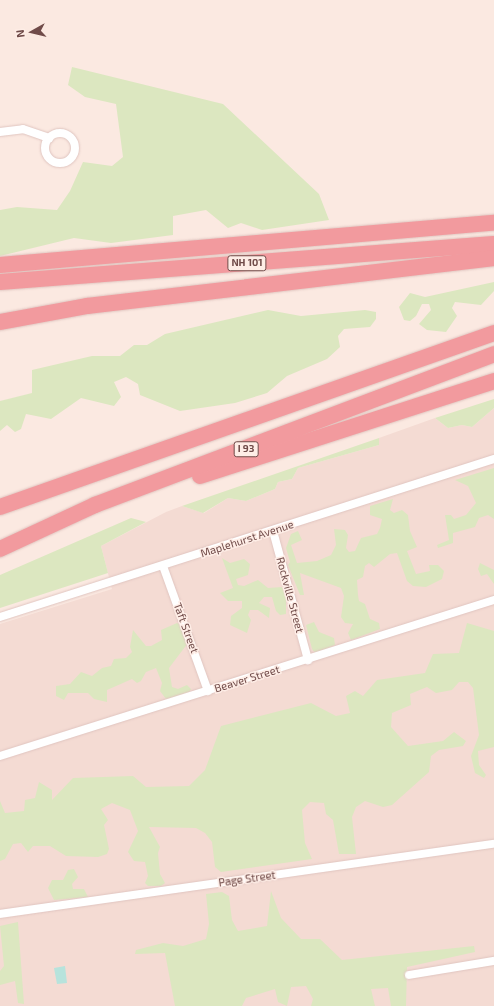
<!DOCTYPE html>
<style>
body{margin:0}
#map{position:relative;width:494px;height:1006px;overflow:hidden;background:#fbe9e1;font-family:"Exo 2",sans-serif}
div>[style]{position:absolute}
.residential>*{inset:0;background:#f4dbd3}
.green>*{inset:0;background:#dce7c0}
.water>*{inset:0;background:#b7e3dc}
.roads{filter:drop-shadow(0 0 1px #e0c5c0) drop-shadow(0 0 1px #e0c5c0)}
.street>*{height:8px;margin:-4px;padding:0 4px;transform-origin:4px;border-radius:4px;background:#fff}
.street>.ring{margin:-4px;padding:0;box-sizing:content-box;background:none;border:8px solid #fff;border-radius:50%}
.highway>*{height:16px;margin:-8px;padding:0 8px;transform-origin:8px;border-radius:8px;background:#f29a9e}
span{translate:-50% -50%;white-space:nowrap;text-align:center;line-height:1.15;-webkit-text-stroke:3px #feede6;paint-order:stroke}
.shield-label span{padding:1px 3px;background:#feede6;border:1px solid;border-radius:3px;-webkit-text-stroke-width:0}
.shield-label{font-size:10px;color:#704b49;font-weight:700}
.street-label{font-size:11px;color:#704b49}
.north{position:absolute;left:12px;top:12px;width:40px;height:40px;-webkit-text-stroke:3px #feede6;paint-order:stroke;rotate:262deg;font-size:11px;font-weight:700;line-height:16px;text-align:center;color:#704b49}
.north::after{content:'';display:block;margin:auto;width:14px;height:18px;background:#704b49;clip-path:polygon(50% 0,100% 100%,50% 72%,0 100%)}
</style>
<div id="map">
<div class="residential">
<div style="clip-path:polygon(494px 408px,494px 1006px,0 1006px,0 624px,112px 589px,101px 546px,166px 512px,182px 506px,204px 513px,228px 498px,246px 501px,275px 489px,278px 482px,292px 479px,298px 468px,379px 445px,379px 438px,435px 418px,448px 428px,462px 425px,472px 427px)"></div>
</div>
<div class="green">
<div style="clip-path:polygon(72px 67px,223px 104px,319px 194px,329px 220px,262px 230px,241px 223px,228px 228px,206px 210px,173px 216px,173px 235px,111px 243px,74px 238px,0 256px,0 210px,17px 207px,57px 210px,70px 191px,83px 162px,112px 166px,123px 157px,116px 104px,85px 97px,68px 85px)"></div>
<div style="clip-path:polygon(494px 282px,494px 291px,481px 305px,455px 302px,452px 308px,457px 316px,446px 332px,427px 330px,419px 324px,431px 310px,429px 304px,422px 304px,416px 316px,410px 321px,404px 320px,399px 307px,410px 293px,425px 297px)"></div>
<div style="clip-path:polygon(268px 310px,301px 316px,365px 310px,376px 312px,376px 319px,370px 327px,344px 329px,338px 336px,340px 347px,327px 359px,287px 376px,267px 393px,235px 403px,180px 411px,140px 395px,138px 384px,126px 377px,114px 382px,121px 397px,114px 406px,81px 398px,51px 419px,26px 414px,21px 429px,15px 432px,7px 425px,0 431px,0 401px,32px 393px,32px 370px,92px 356px,120px 356px,134px 345px,147px 345px,165px 334px)"></div>
<div style="clip-path:polygon(494px 399px,494px 408px,472px 427px,462px 425px,448px 428px,435px 418px)"></div>
<div style="clip-path:polygon(379px 438px,379px 445px,298px 468px,292px 479px,278px 482px,275px 489px,246px 501px,228px 498px,203px 513px,182px 506px)"></div>
<div style="clip-path:polygon(494px 468px,494px 519px,488px 515px,479px 518px,475px 527px,453px 533px,453px 543px,438px 548px,437px 545px,449px 540px,445px 515px,451px 515px,454px 519px,466px 515px,476px 503px,468px 486px,455px 480px)"></div>
<div style="clip-path:polygon(393px 499px,390px 510px,394px 513px,402px 510px,408px 515px,410px 531px,417px 547px,407px 551px,416px 574px,430px 571px,429px 565px,438px 565px,444px 571px,442px 579px,426px 587px,413px 586px,407px 581px,397px 553px,390px 554px,374px 567px,369px 563px,365px 566px,363px 577px,357px 580px,358px 595px,359px 601px,365px 604px,370px 619px,379px 623px,380px 629px,351px 640px,348px 633px,353px 624px,345px 623px,341px 617px,344px 596px,341px 588px,300px 573px,304px 595px,300px 595px,288px 565px,290px 562px,286px 548px,291px 534px,298px 531px,302px 540px,291px 545px,297px 563px,317px 561px,331px 555px,336px 545px,334px 529px,345px 530px,348px 535px,346px 548px,349px 552px,355px 551px,361px 538px,377px 534px,380px 528px,382px 519px,370px 515px,370px 506px)"></div>
<div style="clip-path:polygon(131px 518px,146px 522px,101px 546px,108px 573px,0 608px,0 575px)"></div>
<div style="clip-path:polygon(222px 558px,230px 563px,244px 559px,250px 564px,248px 575px,236px 579px,238px 585px,244px 586px,258px 580px,268px 588px,282px 587px,286px 598px,286px 614px,280px 615px,276px 611px,272px 597px,264px 597px,259px 603px,270px 608px,269px 618px,258px 610px,250px 610px,248px 615px,251px 620px,247px 633px,230px 625px,231px 616px,242px 608px,242px 601px,228px 601px,220px 593px,233px 588px)"></div>
<div style="clip-path:polygon(480px 563px,494px 570px,494px 584px,487px 574px,481px 576px,478px 569px)"></div>
<div style="clip-path:polygon(314px 622px,319px 632px,334px 638px,335px 645px,315px 653px,312px 649px,306px 625px)"></div>
<div style="clip-path:polygon(177px 623px,181px 625px,188px 643px,169px 668px,172px 687px,178px 689px,187px 685px,191px 689px,189px 692px,166px 699px,160px 691px,162px 683px,156px 668px,146px 672px,141px 681px,137px 683px,132px 679px,107px 690px,107px 702px,94px 699px,88px 693px,68px 693px,64px 700px,56px 696px,56px 686px,70px 684px,81px 672px,92px 676px,102px 668px,111px 666px,114px 659px,126px 658px,132px 652px,130px 647px,133px 630px,146px 646px,151px 646px,162px 640px,161px 630px)"></div>
<div style="clip-path:polygon(467px 623px,494px 631px,494px 747px,478px 751px,479px 765px,486px 775px,484px 778px,475px 773px,471px 756px,479px 735px,473px 688px,468px 682px,459px 682px,452px 690px,436px 693px,427px 687px,410px 694px,411px 705px,392px 713px,391px 727px,408px 746px,443px 741px,454px 732px,466px 741px,463px 746px,439px 750px,431px 756px,429px 772px,392px 805px,383px 807px,365px 801px,356px 807px,352px 817px,356px 854px,339px 854px,333px 820px,326px 814px,324px 803px,310px 802px,302px 810px,305px 843px,312px 859px,221px 872px,215px 867px,212px 842px,205px 833px,196px 828px,149px 827px,160px 847px,158px 853px,160px 874px,165px 883px,161px 886px,148px 886px,145px 883px,148px 876px,145px 862px,134px 861px,128px 852px,138px 831px,130px 810px,112px 803px,101px 809px,108px 820px,104px 825px,109px 849px,107px 854px,98px 857px,66px 856px,50px 846px,33px 846px,28px 852px,21px 843px,13px 844px,5px 859px,0 861px,0 801px,5px 813px,24px 811px,25px 800px,35px 798px,39px 782px,52px 790px,52px 800px,73px 778px,133px 776px,146px 787px,189px 786px,205px 770px,221px 726px,311px 703px,336px 716px,350px 713px,346px 696px,355px 691px,363px 696px,377px 680px,425px 673px,433px 654px,459px 653px)"></div>
<div style="clip-path:polygon(74px 869px,78px 877px,72px 884px,73px 889px,84px 889px,88px 897px,54px 900px,48px 888px,52px 880px,63px 880px,68px 870px)"></div>
<div style="clip-path:polygon(271px 891px,281px 918px,301px 939px,320px 939px,342px 960px,474px 946px,475px 952px,407px 967px,406px 1006px,391px 1006px,388px 988px,371px 989px,375px 1006px,311px 1006px,313px 999px,306px 986px,291px 987px,287px 1006px,278px 1002px,275px 989px,246px 998px,242px 1006px,175px 1006px,165px 953px,135px 954px,136px 950px,163px 943px,183px 946px,206px 939px,209px 924px,206px 894px,222px 892px,229px 896px,232px 920px,238px 931px,267px 926px)"></div>
<div style="clip-path:polygon(18px 922px,24px 1004px,18px 1003px,15px 981px,0 985px,0 971px,4px 966px,0 926px)"></div>
</div>
<div class="water">
<div style="clip-path:polygon(65px 966px,67px 983px,57px 984px,54px 968px)"></div>
</div>
<div class="roads">
<div class="street">
<div style="left:0;top:132px;width:23px;rotate:-7deg"></div>
<div style="left:23px;top:129px;width:28px;rotate:19deg"></div>
<div class="ring" style="left:45px;top:133px;width:22px;height:22px"></div>
<div style="left:273px;top:531px;width:134px;rotate:74.8deg"></div>
<div style="left:163px;top:566px;width:133px;rotate:70.2deg"></div>
<div style="left:0;top:617px;width:519px;rotate:-17.74deg"></div>
<div style="left:0;top:756px;width:518px;rotate:-17.53deg"></div>
<div style="left:0;top:914px;width:499px;rotate:-8.1deg"></div>
<div style="left:409px;top:975px;width:86px;rotate:-9.4deg"></div>
</div>
<div class="highway">
<div style="left:0;top:265px;width:496px;rotate:-4.9deg"></div>
<div style="left:0;top:282px;width:495px;rotate:-4.4deg"></div>
<div style="left:0;top:322px;width:88px;rotate:-10.4deg"></div>
<div style="left:87px;top:306px;width:410px;rotate:-6.7deg"></div>
<div style="left:200px;top:476px;width:309px;rotate:-17.9deg"></div>
<div style="left:0;top:507px;width:524px;rotate:-19.4deg"></div>
<div style="left:0;top:549px;width:105px;rotate:-24.9deg"></div>
<div style="left:95px;top:505px;width:427px;rotate:-20.7deg"></div>
</div>
</div>
<div class="shield-label">
<span style="left:247px;top:263px">NH 101</span>
<span style="left:246px;top:449px">I 93</span>
</div>
<div class="street-label">
<span style="left:247px;top:539px;rotate:-18deg">Maplehurst Avenue</span>
<span style="left:290px;top:595px;rotate:75deg">Rockville Street</span>
<span style="left:186px;top:628px;rotate:70deg">Taft Street</span>
<span style="left:247px;top:679px;rotate:-17deg">Beaver Street</span>
<span style="left:247px;top:879px;rotate:-8deg">Page Street</span>
</div>
<div class="north">N</div>
</div>
